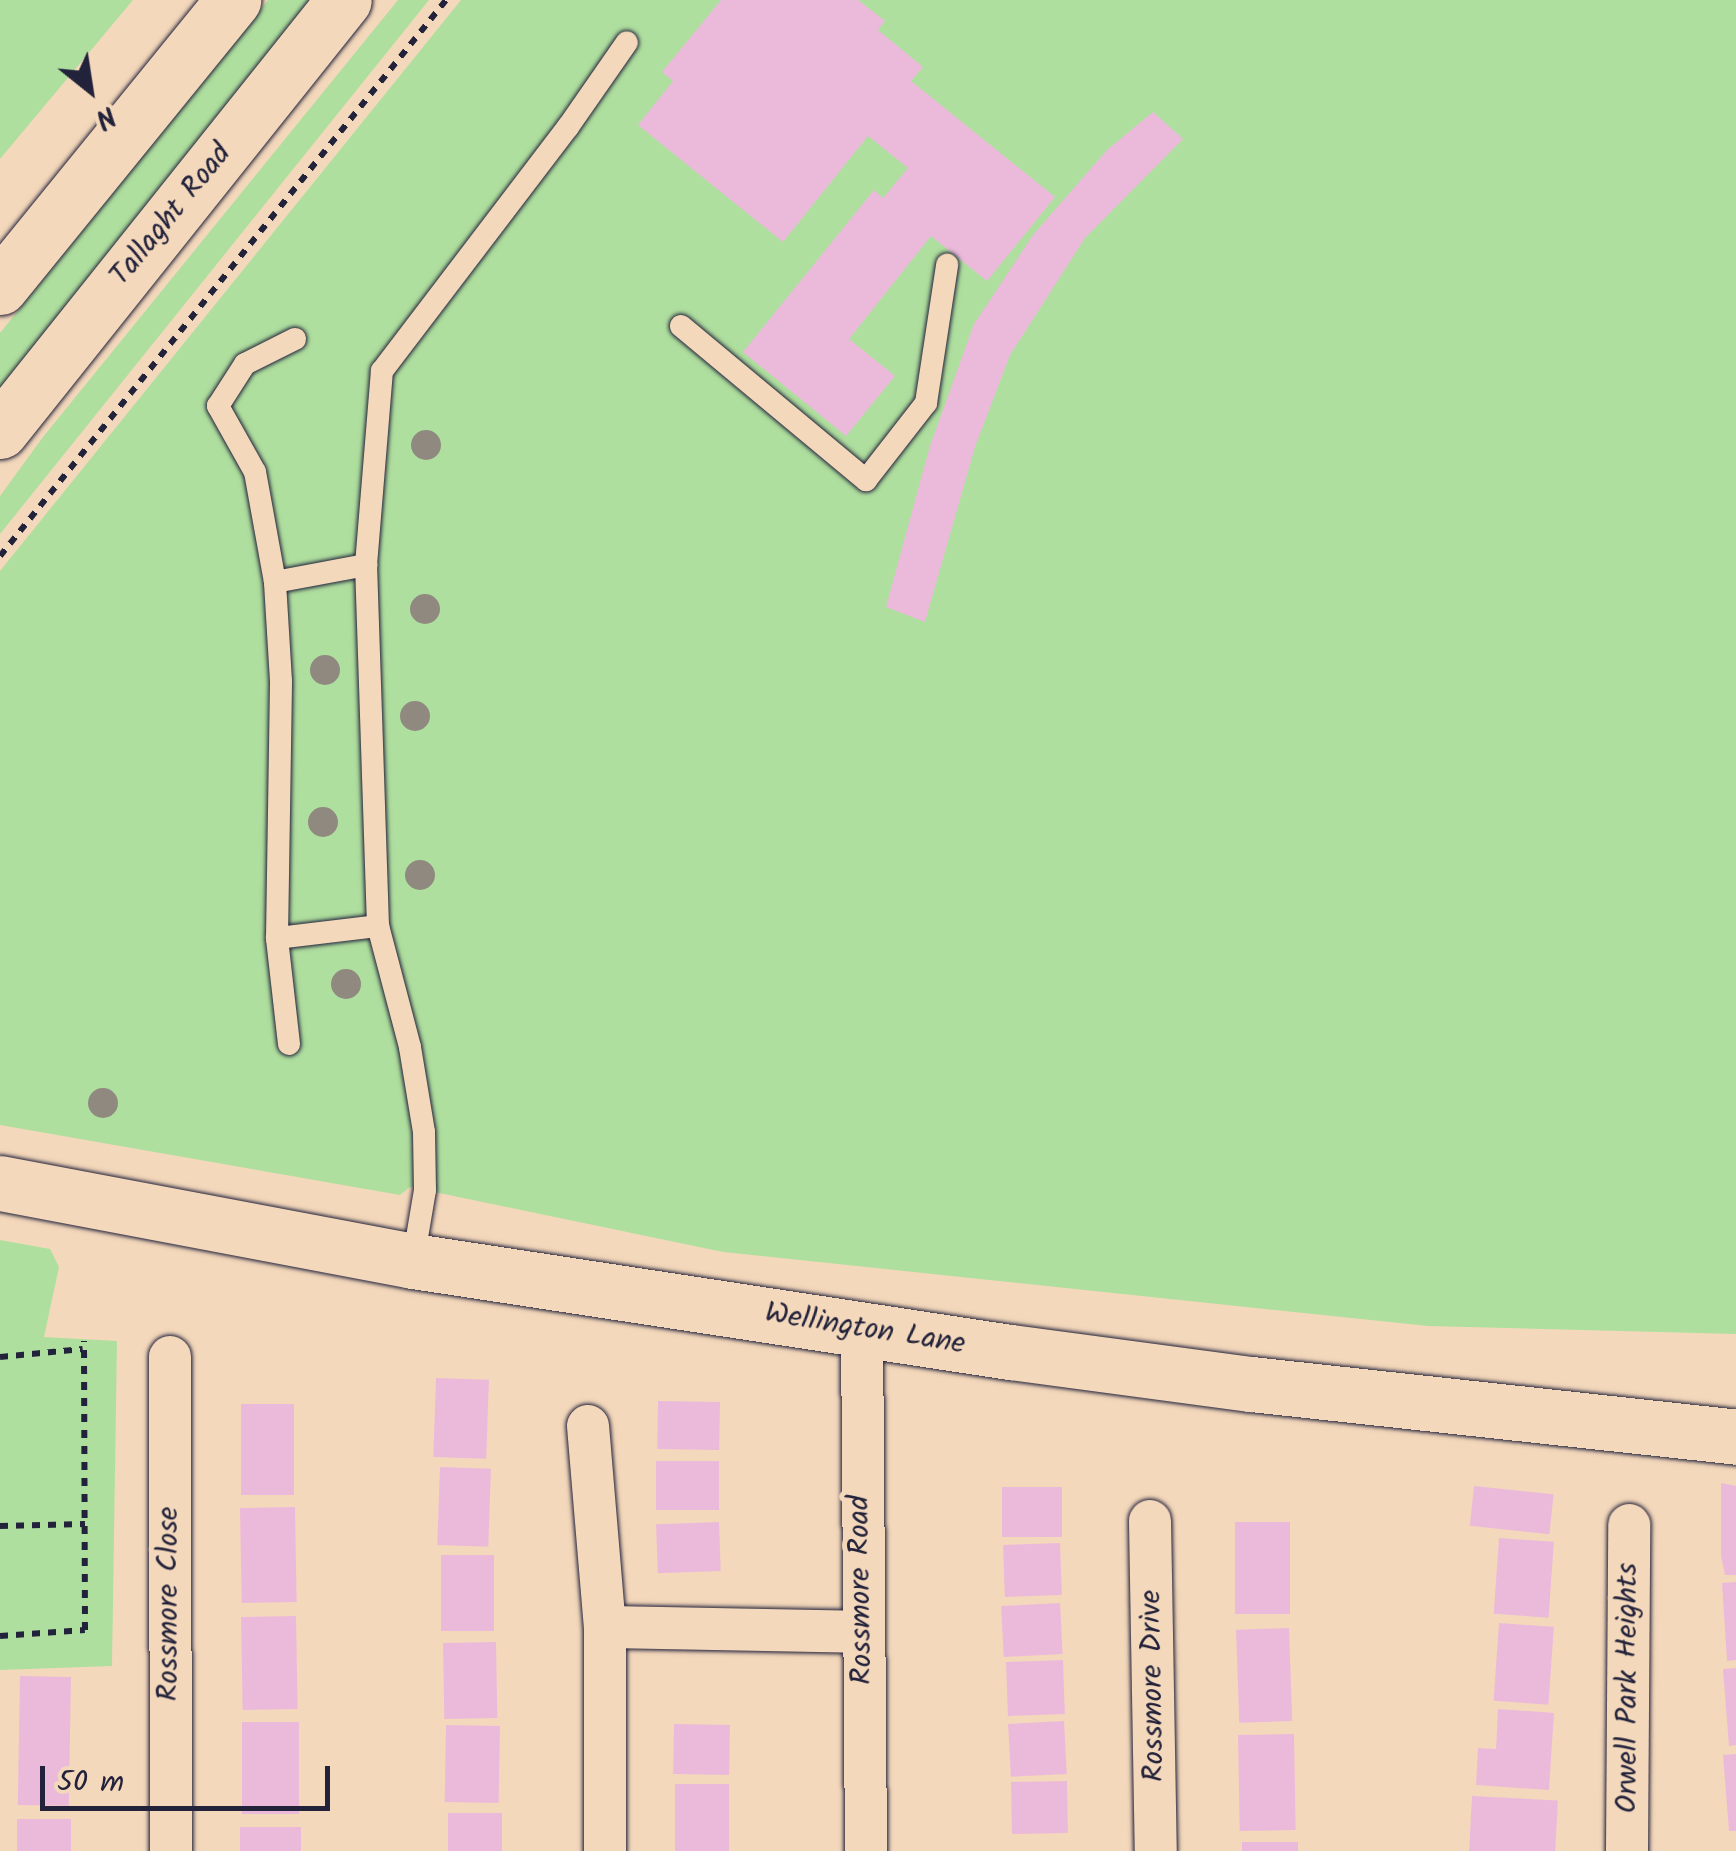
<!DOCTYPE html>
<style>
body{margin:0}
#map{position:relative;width:1736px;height:1851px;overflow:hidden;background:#f4d8bb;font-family:Kalam,sans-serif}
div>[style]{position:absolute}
.green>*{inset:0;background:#afdf9e}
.building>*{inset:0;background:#ebbada;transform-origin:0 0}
.path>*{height:6px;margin-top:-3px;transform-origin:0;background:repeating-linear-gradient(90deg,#22223b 0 8px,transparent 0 16px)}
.roads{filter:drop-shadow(0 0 2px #22223b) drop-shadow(0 0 2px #22223b)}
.lane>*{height:22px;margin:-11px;padding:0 11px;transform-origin:11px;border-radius:11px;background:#f4d8bb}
.street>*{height:42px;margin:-21px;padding:0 21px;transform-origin:21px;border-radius:21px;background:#f4d8bb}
.secondary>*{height:55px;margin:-27.5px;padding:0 27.5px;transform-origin:27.5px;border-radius:27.5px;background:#f4d8bb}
.trees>*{width:30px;height:30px;margin:-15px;border-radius:50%;background:#908980}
span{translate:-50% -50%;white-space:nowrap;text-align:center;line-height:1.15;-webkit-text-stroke:10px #f4d8bb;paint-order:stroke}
.street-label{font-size:30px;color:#22223b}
.north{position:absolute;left:40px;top:40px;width:100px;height:100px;-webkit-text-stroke:8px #f4d8bb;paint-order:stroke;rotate:150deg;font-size:28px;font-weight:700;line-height:40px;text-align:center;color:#22223b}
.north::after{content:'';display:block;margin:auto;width:35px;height:45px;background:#22223b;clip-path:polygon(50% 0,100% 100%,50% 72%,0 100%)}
.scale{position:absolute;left:40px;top:1766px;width:290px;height:45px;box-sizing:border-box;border:5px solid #22223b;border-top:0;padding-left:12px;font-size:30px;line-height:35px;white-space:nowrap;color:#22223b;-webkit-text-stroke:8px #f4d8bb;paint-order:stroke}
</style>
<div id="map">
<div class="green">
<div style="clip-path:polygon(0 0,133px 0,0 159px)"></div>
<div style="clip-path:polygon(268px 0,319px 0,0 395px,0 333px)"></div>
<div style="clip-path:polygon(398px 0,429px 0,0 534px,0 496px,43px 437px)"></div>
<div style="clip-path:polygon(461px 0,1736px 0,1736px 1334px,1428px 1326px,723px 1252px,425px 1190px,410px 1187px,400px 1195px,0 1125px,0 571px)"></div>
<div style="clip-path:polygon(0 1240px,50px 1249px,59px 1267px,44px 1337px,117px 1341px,112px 1666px,0 1670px)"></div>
</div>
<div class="building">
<div style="clip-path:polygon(721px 0,858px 0,885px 21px,878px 30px,923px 67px,911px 81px,1055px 197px,987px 281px,931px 236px,849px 339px,895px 376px,846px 436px,743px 352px,874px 190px,883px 198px,908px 168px,868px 136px,783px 242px,638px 125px,673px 81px,662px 72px)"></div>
<div style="clip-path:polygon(1153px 112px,1183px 139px,1085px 238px,1010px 355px,975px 447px,925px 622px,886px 607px,930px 446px,974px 324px,1033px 235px,1107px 150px)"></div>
<div style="left:436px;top:1378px;width:53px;height:79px;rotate:2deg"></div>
<div style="left:658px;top:1401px;width:62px;height:48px;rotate:1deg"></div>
<div style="left:241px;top:1404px;width:53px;height:91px"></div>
<div style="left:719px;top:1461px;width:49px;height:63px;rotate:90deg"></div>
<div style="left:440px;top:1467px;width:51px;height:78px;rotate:2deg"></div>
<div style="clip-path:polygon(1721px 1483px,1736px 1486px,1736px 1575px,1725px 1575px,1721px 1556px)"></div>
<div style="left:1474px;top:1486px;width:80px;height:40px;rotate:6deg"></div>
<div style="left:1062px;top:1487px;width:50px;height:60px;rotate:90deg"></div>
<div style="left:295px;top:1507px;width:95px;height:55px;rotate:89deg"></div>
<div style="left:719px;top:1522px;width:49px;height:63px;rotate:88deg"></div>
<div style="left:1235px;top:1522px;width:55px;height:92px"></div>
<div style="left:1499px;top:1538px;width:55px;height:76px;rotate:4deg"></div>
<div style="left:1060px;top:1543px;width:52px;height:57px;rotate:88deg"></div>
<div style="left:441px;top:1555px;width:53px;height:76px"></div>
<div style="clip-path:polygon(1736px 1582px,1736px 1660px,1727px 1661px,1722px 1583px)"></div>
<div style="left:1060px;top:1603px;width:51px;height:59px;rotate:87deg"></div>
<div style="left:296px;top:1616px;width:93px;height:55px;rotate:89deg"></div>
<div style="left:1499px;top:1623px;width:55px;height:78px;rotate:4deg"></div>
<div style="left:1289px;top:1628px;width:93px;height:53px;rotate:88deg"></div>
<div style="left:496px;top:1642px;width:76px;height:53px;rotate:89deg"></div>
<div style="left:1063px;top:1660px;width:54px;height:57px;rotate:88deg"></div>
<div style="clip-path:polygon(1736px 1668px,1736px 1745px,1729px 1746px,1723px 1669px)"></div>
<div style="left:20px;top:1676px;width:51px;height:129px;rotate:1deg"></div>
<div style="clip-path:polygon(1498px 1709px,1554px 1713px,1549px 1790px,1476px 1785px,1478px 1748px,1496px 1749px)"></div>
<div style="left:1064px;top:1721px;width:53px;height:56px;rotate:87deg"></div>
<div style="left:242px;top:1722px;width:57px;height:92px"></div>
<div style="left:674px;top:1724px;width:56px;height:50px;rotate:1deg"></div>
<div style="left:446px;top:1725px;width:54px;height:77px;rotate:1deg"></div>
<div style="left:1294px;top:1734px;width:96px;height:56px;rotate:89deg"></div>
<div style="clip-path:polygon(1736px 1754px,1736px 1831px,1729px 1831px,1723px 1755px)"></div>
<div style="left:1067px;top:1781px;width:52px;height:56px;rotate:89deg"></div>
<div style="left:675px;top:1784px;width:54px;height:67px"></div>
<div style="left:1472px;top:1796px;width:86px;height:55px;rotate:3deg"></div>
<div style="left:448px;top:1813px;width:54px;height:38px"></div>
<div style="left:71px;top:1819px;width:32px;height:54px;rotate:90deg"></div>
<div style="left:240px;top:1827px;width:61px;height:24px"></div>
<div style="left:1298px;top:1842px;width:9px;height:56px;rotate:90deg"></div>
</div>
<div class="path">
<div style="left:0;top:556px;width:713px;rotate:-51.26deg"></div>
<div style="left:0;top:1357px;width:83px;rotate:-5.5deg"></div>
<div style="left:0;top:1526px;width:85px;rotate:-1.3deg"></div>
<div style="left:0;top:1636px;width:85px;rotate:-4deg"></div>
<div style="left:85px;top:1630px;width:289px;rotate:-90.2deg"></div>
</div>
<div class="roads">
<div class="lane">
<div style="left:681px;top:326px;width:241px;rotate:39.8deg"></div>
<div style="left:866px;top:480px;width:98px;rotate:-52.1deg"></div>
<div style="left:926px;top:403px;width:140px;rotate:-81.3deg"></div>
<div style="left:275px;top:582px;width:93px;rotate:-10.6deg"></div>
<div style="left:277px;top:938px;width:257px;rotate:-89.1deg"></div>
<div style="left:281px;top:681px;width:99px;rotate:-93.5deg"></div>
<div style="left:275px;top:582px;width:112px;rotate:-100.3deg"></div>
<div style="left:255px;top:472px;width:76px;rotate:-119.3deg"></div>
<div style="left:218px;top:406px;width:50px;rotate:-57.3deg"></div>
<div style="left:245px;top:364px;width:56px;rotate:-26.6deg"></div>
<div style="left:289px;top:1044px;width:107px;rotate:-96.5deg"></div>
<div style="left:277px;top:938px;width:102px;rotate:-6.8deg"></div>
<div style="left:413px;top:1261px;width:72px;rotate:-80.4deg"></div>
<div style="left:425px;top:1190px;width:58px;rotate:-91deg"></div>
<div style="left:424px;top:1132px;width:86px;rotate:-99.4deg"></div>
<div style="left:410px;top:1047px;width:125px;rotate:-104.8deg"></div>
<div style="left:378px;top:926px;width:361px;rotate:-91.9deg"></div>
<div style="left:366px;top:565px;width:195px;rotate:-85.3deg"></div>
<div style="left:382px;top:371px;width:307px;rotate:-52.7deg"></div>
<div style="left:568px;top:127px;width:103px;rotate:-55.2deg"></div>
</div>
<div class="street">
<div style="left:862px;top:1329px;width:522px;rotate:89.56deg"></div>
<div style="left:170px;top:1357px;width:494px;rotate:89.9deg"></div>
<div style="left:588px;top:1426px;width:202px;rotate:85.2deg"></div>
<div style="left:605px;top:1627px;width:224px;rotate:90deg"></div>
<div style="left:1150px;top:1521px;width:330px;rotate:89deg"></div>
<div style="left:605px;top:1627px;width:256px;rotate:1.1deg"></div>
<div style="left:1627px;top:1851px;width:326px;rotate:-89.6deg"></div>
</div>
<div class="secondary">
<div style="left:0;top:287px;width:370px;rotate:-50.9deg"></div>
<div style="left:0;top:431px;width:551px;rotate:-51.41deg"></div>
<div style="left:0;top:1183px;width:420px;rotate:10.7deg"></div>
<div style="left:413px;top:1261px;width:604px;rotate:8.67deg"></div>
<div style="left:1010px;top:1352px;width:243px;rotate:7.6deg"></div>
<div style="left:1251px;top:1384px;width:488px;rotate:6.2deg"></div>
</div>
</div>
<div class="trees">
<div style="left:426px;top:445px"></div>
<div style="left:425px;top:609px"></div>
<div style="left:325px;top:670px"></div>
<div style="left:415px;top:716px"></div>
<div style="left:323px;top:822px"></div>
<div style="left:420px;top:875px"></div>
<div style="left:346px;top:984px"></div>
<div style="left:103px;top:1103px"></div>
</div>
<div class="street-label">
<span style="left:171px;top:215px;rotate:-51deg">Tallaght Road</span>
<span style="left:865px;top:1329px;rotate:9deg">Wellington Lane</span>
<span style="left:861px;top:1590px;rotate:-91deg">Rossmore Road</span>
<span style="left:169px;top:1604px;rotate:-90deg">Rossmore Close</span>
<span style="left:1153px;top:1686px;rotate:-91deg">Rossmore Drive</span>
<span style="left:1628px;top:1688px;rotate:-90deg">Orwell Park Heights</span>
</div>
<div class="north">N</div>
<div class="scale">50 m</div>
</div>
